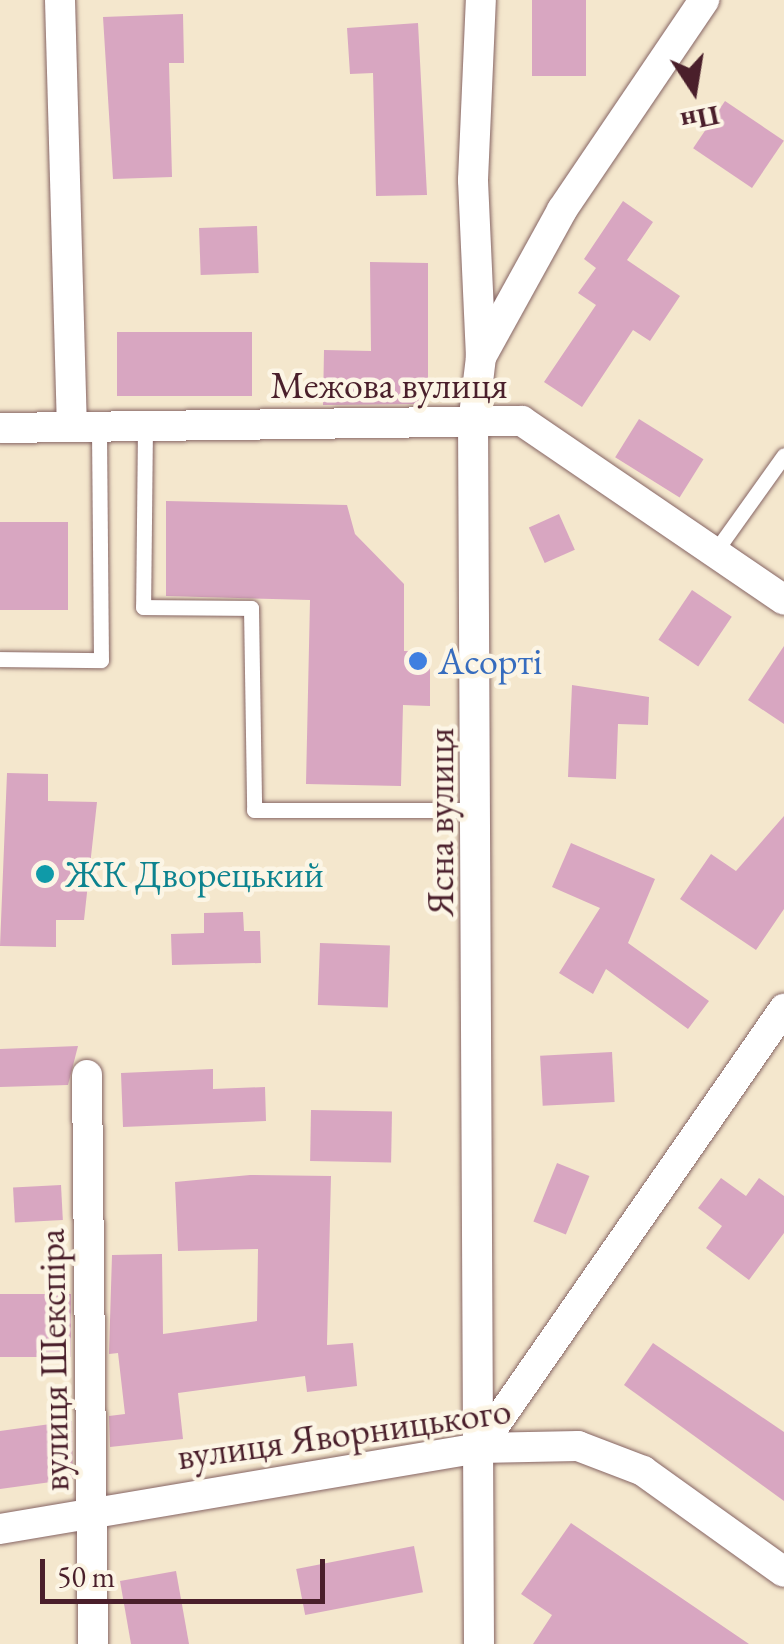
<!DOCTYPE html>
<meta charset="utf-8">
<style>
body{margin:0}
#map{position:relative;width:784px;height:1644px;overflow:hidden;background:#f4e7cd;font-family:"EB Garamond",serif}
div>[style]{position:absolute}
.building>*{inset:0;background:#d8a6c1;transform-origin:0 0}
.roads{filter:drop-shadow(0 0 2px #866564) drop-shadow(0 0 2px #866564)}
.lane>*{height:15px;margin:-7.5px;padding:0 7.5px;transform-origin:7.5px;border-radius:7.5px;background:#fff}
.street>*{height:30px;margin:-15px;padding:0 15px;transform-origin:15px;border-radius:15px;background:#fff}
.dots>*{width:28px;height:28px;translate:-50% -50%;box-sizing:border-box;border:5px solid #fcf5e5;border-radius:50%}
span{translate:-50% -50%;white-space:nowrap;text-align:center;line-height:1.15;-webkit-text-stroke:9px #fcf5e5;paint-order:stroke}
.street-label{font-size:38px;color:#4a1f2b}
.shop-label{font-size:38px;color:#366cbe}
.left{translate:0 -50%;text-align:left}
.culture-label{font-size:38px;color:#0d838f}
.north{position:absolute;left:644px;top:40px;width:100px;height:100px;-webkit-text-stroke:8px #fcf5e5;paint-order:stroke;rotate:168deg;font-size:28px;font-weight:700;line-height:40px;text-align:center;color:#4a1f2b}
.north::after{content:'';display:block;margin:auto;width:35px;height:45px;background:#4a1f2b;clip-path:polygon(50% 0,100% 100%,50% 72%,0 100%)}
.scale{position:absolute;left:40px;top:1559px;width:285px;height:45px;box-sizing:border-box;border:5px solid #4a1f2b;border-top:0;padding-left:12px;font-size:30px;line-height:35px;white-space:nowrap;color:#4a1f2b;-webkit-text-stroke:8px #fcf5e5;paint-order:stroke}
</style>
<div id="map">
<div class="building">
<div style="left:532px;top:0;width:54px;height:76px"></div>
<div style="clip-path:polygon(183px 14px,184px 63px,169px 63px,172px 177px,113px 179px,103px 17px)"></div>
<div style="clip-path:polygon(418px 23px,427px 195px,376px 196px,373px 73px,350px 74px,347px 28px)"></div>
<div style="left:725px;top:101px;width:71px;height:57px;rotate:34deg"></div>
<div style="clip-path:polygon(623px 201px,653px 222px,627px 260px,680px 296px,650px 341px,633px 330px,582px 407px,544px 382px,596px 305px,578px 293px,596px 268px,584px 259px)"></div>
<div style="left:257px;top:226px;width:47px;height:58px;rotate:88deg"></div>
<div style="clip-path:polygon(370px 262px,428px 263px,428px 404px,323px 405px,324px 350px,371px 351px)"></div>
<div style="left:117px;top:332px;width:135px;height:64px"></div>
<div style="left:639px;top:419px;width:76px;height:45px;rotate:32deg"></div>
<div style="clip-path:polygon(166px 501px,347px 505px,355px 534px,404px 584px,404px 651px,430px 652px,430px 706px,403px 705px,401px 786px,306px 784px,310px 600px,166px 596px)"></div>
<div style="left:559px;top:514px;width:39px;height:33px;rotate:66deg"></div>
<div style="left:0;top:522px;width:68px;height:88px"></div>
<div style="left:692px;top:590px;width:48px;height:60px;rotate:34deg"></div>
<div style="clip-path:polygon(784px 646px,784px 724px,748px 700px)"></div>
<div style="clip-path:polygon(572px 685px,649px 697px,648px 725px,618px 724px,616px 779px,568px 777px)"></div>
<div style="clip-path:polygon(7px 773px,48px 774px,48px 801px,97px 802px,84px 920px,56px 920px,56px 947px,0 946px)"></div>
<div style="clip-path:polygon(784px 816px,784px 909px,756px 950px,680px 899px,711px 854px,736px 871px)"></div>
<div style="clip-path:polygon(571px 843px,655px 879px,628px 943px,709px 1001px,688px 1029px,606px 969px,593px 994px,559px 973px,600px 908px,552px 887px)"></div>
<div style="clip-path:polygon(243px 912px,244px 931px,260px 931px,261px 963px,172px 965px,171px 934px,204px 933px,204px 913px)"></div>
<div style="left:320px;top:943px;width:70px;height:62px;rotate:2deg"></div>
<div style="clip-path:polygon(78px 1046px,68px 1085px,0 1087px,0 1049px)"></div>
<div style="left:612px;top:1052px;width:50px;height:72px;rotate:87deg"></div>
<div style="clip-path:polygon(213px 1069px,213px 1089px,265px 1087px,266px 1121px,123px 1127px,121px 1073px)"></div>
<div style="left:311px;top:1110px;width:81px;height:51px;rotate:1deg"></div>
<div style="left:557px;top:1163px;width:35px;height:63px;rotate:22deg"></div>
<div style="clip-path:polygon(250px 1175px,331px 1176px,327px 1345px,353px 1343px,357px 1386px,307px 1392px,305px 1376px,178px 1393px,183px 1439px,110px 1447px,109px 1416px,125px 1414px,118px 1353px,109px 1354px,112px 1255px,162px 1254px,163px 1334px,257px 1321px,258px 1249px,178px 1251px,175px 1182px)"></div>
<div style="clip-path:polygon(721px 1178px,746px 1196px,759px 1178px,784px 1196px,784px 1233px,749px 1280px,706px 1248px,722px 1226px,698px 1208px)"></div>
<div style="left:61px;top:1185px;width:35px;height:48px;rotate:87deg"></div>
<div style="left:71px;top:1294px;width:63px;height:71px;rotate:90deg"></div>
<div style="clip-path:polygon(653px 1343px,784px 1432px,784px 1501px,624px 1385px)"></div>
<div style="clip-path:polygon(72px 1421px,73px 1479px,0 1489px,0 1431px)"></div>
<div style="clip-path:polygon(571px 1523px,749px 1644px,533px 1644px,552px 1615px,521px 1594px)"></div>
<div style="left:414px;top:1546px;width:47px;height:120px;rotate:79deg"></div>
<div style="clip-path:polygon(176px 1571px,189px 1644px,131px 1644px,120px 1581px)"></div>
</div>
<div class="roads">
<div class="lane">
<div style="left:145px;top:426px;width:181px;rotate:90.6deg"></div>
<div style="left:143px;top:607px;width:108px;rotate:0.5deg"></div>
<div style="left:251px;top:608px;width:202px;rotate:89.1deg"></div>
<div style="left:254px;top:810px;width:225px"></div>
<div style="left:717px;top:549px;width:115px;rotate:-54.5deg"></div>
<div style="left:0;top:659px;width:101px;rotate:0.6deg"></div>
<div style="left:101px;top:660px;width:233px;rotate:-90.5deg"></div>
</div>
<div class="street">
<div style="left:60px;top:0;width:427px;rotate:88.4deg"></div>
<div style="left:481px;top:357px;width:168px;rotate:-61.1deg"></div>
<div style="left:562px;top:210px;width:254px;rotate:-55.9deg"></div>
<div style="left:0;top:428px;width:522px;rotate:-0.77deg"></div>
<div style="left:522px;top:421px;width:317px;rotate:34.3deg"></div>
<div style="left:87px;top:1075px;width:569px;rotate:89.4deg"></div>
<div style="left:479px;top:1448px;width:535px;rotate:-55.21deg"></div>
<div style="left:0;top:1529px;width:486px;rotate:-9.6deg"></div>
<div style="left:479px;top:1448px;width:99px;rotate:-1.2deg"></div>
<div style="left:578px;top:1446px;width:70px;rotate:21deg"></div>
<div style="left:643px;top:1471px;width:173px;rotate:35.6deg"></div>
<div style="left:479px;top:1644px;width:1220px;rotate:-90.28deg"></div>
<div style="left:473px;top:424px;width:67px;rotate:-83.2deg"></div>
<div style="left:481px;top:357px;width:177px;rotate:-92.6deg"></div>
<div style="left:473px;top:180px;width:180px;rotate:-87.5deg"></div>
</div>
</div>
<div class="dots">
<div style="left:418px;top:661px;background:#3f7fe0"></div>
<div style="left:45px;top:874px;background:#0f9aa8"></div>
</div>
<div class="street-label">
<span style="left:389px;top:385px">Межова вулиця</span>
<span style="left:440px;top:822px;rotate:-90deg">Ясна вулиця</span>
<span style="left:53px;top:1360px;rotate:-91deg">вулиця Шекспіра</span>
<span style="left:344px;top:1433px;rotate:-8deg">вулиця Яворницького</span>
</div>
<div class="shop-label">
<span class="left" style="left:438px;top:661px">Асорті</span>
</div>
<div class="culture-label">
<span class="left" style="left:65px;top:874px">ЖК Дворецький</span>
</div>
<div class="north">Пн</div>
<div class="scale">50 m</div>
</div>
